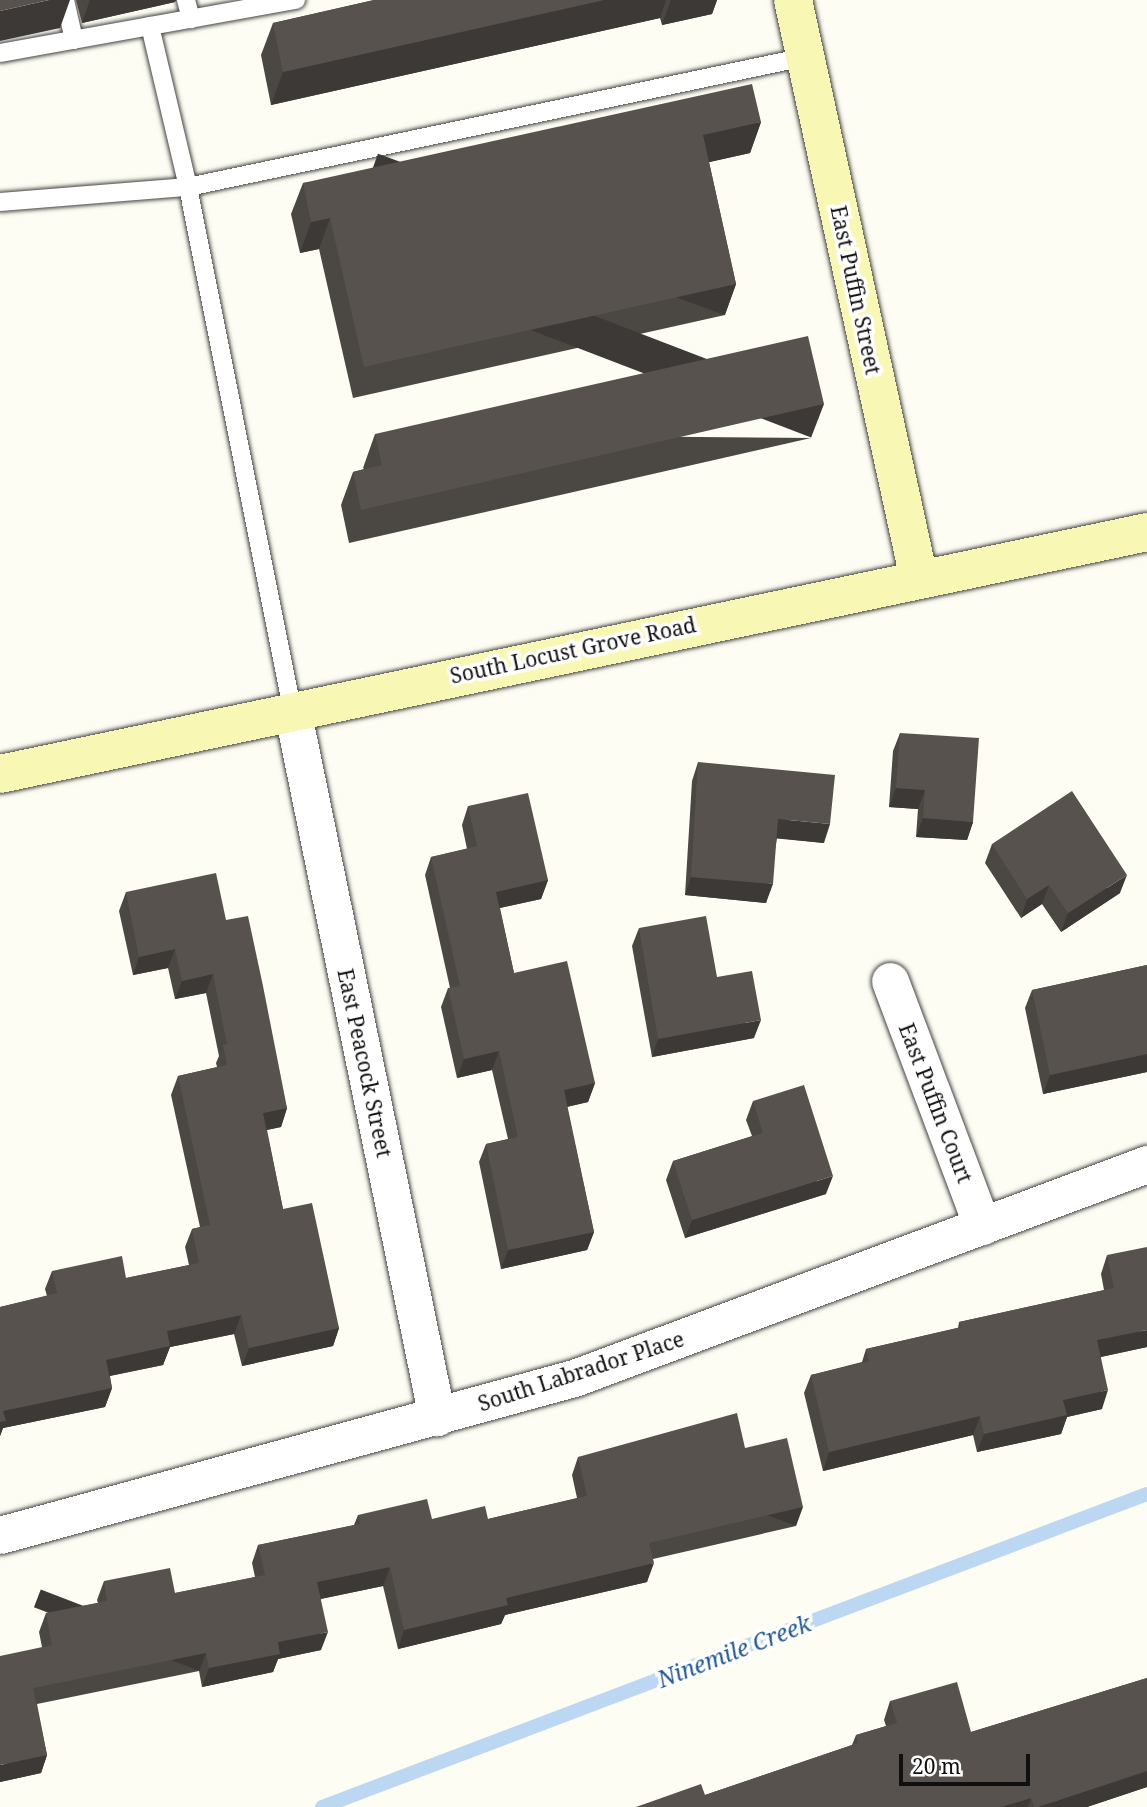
<!DOCTYPE html>
<style>
body{margin:0}
#map{position:relative;width:1147px;height:1807px;overflow:hidden;background:#fefdf3;font-family:"Noto Serif",serif}
div>[style]{position:absolute}
.stream>*{height:14px;margin:-7px;padding:0 7px;transform-origin:7px;border-radius:7px;background:#bcd7f1}
.roads{filter:drop-shadow(0 0 2px #434343) drop-shadow(0 0 2px #434343)}
.lane>*{height:18px;margin:-9px;padding:0 9px;transform-origin:9px;border-radius:9px;background:#fff}
.street>*{height:37px;margin:-18.5px;padding:0 18.5px;transform-origin:18.5px;border-radius:18.5px;background:#fff}
.secondary>*{height:38px;margin:-19px;padding:0 19px;transform-origin:19px;border-radius:19px;background:#f8f8b4}
.wall>*{inset:0;background:#4b4742}
.shaded-wall>*{inset:0;background:#3d3936;transform-origin:0 0}
.building>*{inset:0;background:#57524d}
span{translate:-50% -50%;white-space:nowrap;text-align:center;line-height:1.15;-webkit-text-stroke:7px #fff;paint-order:stroke}
.street-label{font-size:21px;color:#101010}
.water-label{font-size:23px;color:#225898;font-style:italic}
.scale{position:absolute;left:899px;top:1754px;width:131px;height:32px;box-sizing:border-box;border:4px solid #101010;border-top:0;padding-left:9px;font-size:21px;line-height:24px;white-space:nowrap;color:#101010;-webkit-text-stroke:5px #fff;paint-order:stroke}
</style>
<div id="map">
<div class="stream">
<div style="left:322px;top:1807px;width:882px;rotate:-20.78deg"></div>
</div>
<div class="roads">
<div class="lane">
<div style="left:65px;top:0;width:41px;rotate:77.3deg"></div>
<div style="left:186px;top:0;width:20px;rotate:75deg"></div>
<div style="left:150px;top:26px;width:165px;rotate:76.7deg"></div>
<div style="left:188px;top:187px;width:631px;rotate:-11.9deg"></div>
<div style="left:0;top:53px;width:301px;rotate:-10.2deg"></div>
<div style="left:0;top:202px;width:189px;rotate:-4.6deg"></div>
<div style="left:188px;top:187px;width:532px;rotate:78.73deg"></div>
</div>
<div class="street">
<div style="left:292px;top:709px;width:723px;rotate:78.43deg"></div>
<div style="left:890px;top:981px;width:262px;rotate:69.4deg"></div>
<div style="left:0;top:1535px;width:595px;rotate:-15.3deg"></div>
<div style="left:574px;top:1378px;width:612px;rotate:-20.48deg"></div>
</div>
<div class="secondary">
<div style="left:793px;top:0;width:593px;rotate:77.72deg"></div>
<div style="left:0;top:774px;width:1172px;rotate:-11.91deg"></div>
</div>
</div>
<div class="wall">
<div style="clip-path:polygon(76px 0,176px 0,175px 2px,82px 23px)"></div>
<div style="clip-path:polygon(374px 0,717px 0,712px 14px,662px 25px,660px 18px,271px 105px,261px 55px,273px 23px)"></div>
<div style="clip-path:polygon(761px 122px,750px 153px,709px 162px,736px 284px,725px 315px,353px 398px,319px 249px,300px 253px,291px 214px,303px 183px)"></div>
<div style="clip-path:polygon(375px 434px,811px 438px,349px 543px,341px 505px,353px 472px,364px 469px,363px 468px)"></div>
<div style="clip-path:polygon(900px 733px,973px 822px,967px 840px,916px 837px,918px 809px,889px 807px,893px 751px)"></div>
<div style="clip-path:polygon(698px 762px,824px 843px,777px 838px,766px 903px,685px 895px,692px 781px)"></div>
<div style="clip-path:polygon(468px 806px,548px 880px,541px 899px,500px 908px,514px 973px,595px 1083px,588px 1102px,567px 1107px,594px 1232px,587px 1250px,501px 1269px,479px 1162px,486px 1144px,508px 1139px,492px 1070px,457px 1078px,441px 1007px,448px 988px,450px 988px,425px 875px,431px 857px,467px 849px,462px 825px)"></div>
<div style="clip-path:polygon(992px 844px,1120px 893px,1061px 932px,1042px 904px,1021px 918px,985px 863px)"></div>
<div style="clip-path:polygon(126px 892px,226px 920px,287px 1108px,281px 1127px,267px 1130px,283px 1209px,339px 1328px,333px 1346px,242px 1366px,234px 1334px,170px 1347px,163px 1365px,110px 1376px,112px 1388px,105px 1407px,3px 1428px,0 1436px,0 1307px,47px 1296px,45px 1289px,52px 1271px,126px 1278px,189px 1265px,185px 1247px,192px 1229px,200px 1227px,171px 1095px,178px 1076px,217px 1067px,216px 1063px,219px 1056px,206px 993px,175px 999px,168px 968px,133px 975px,119px 911px)"></div>
<div style="clip-path:polygon(639px 928px,717px 977px,754px 1038px,652px 1057px,632px 946px)"></div>
<div style="clip-path:polygon(1147px 965px,1147px 1072px,1043px 1094px,1025px 1008px,1032px 990px)"></div>
<div style="clip-path:polygon(753px 1101px,826px 1194px,685px 1238px,666px 1180px,673px 1161px,752px 1136px,746px 1120px)"></div>
<div style="clip-path:polygon(1107px 1255px,1147px 1347px,1101px 1357px,1102px 1409px,1067px 1417px,1061px 1434px,977px 1452px,973px 1435px,823px 1471px,804px 1393px,811px 1375px,862px 1362px,866px 1349px,958px 1328px,959px 1322px,1104px 1290px,1101px 1274px)"></div>
<div style="clip-path:polygon(745px 1448px,796px 1526px,653px 1559px,647px 1582px,505px 1615px,501px 1624px,398px 1649px,383px 1586px,321px 1599px,321px 1650px,278px 1659px,273px 1672px,202px 1687px,199px 1671px,37px 1704px,47px 1755px,41px 1773px,0 1782px,42px 1647px,39px 1632px,46px 1613px,98px 1603px,97px 1600px,104px 1581px,175px 1593px,255px 1577px,252px 1563px,258px 1545px,354px 1525px,358px 1515px,432px 1519px,488px 1519px,577px 1498px,572px 1475px,578px 1457px)"></div>
<div style="clip-path:polygon(1147px 1678px,1147px 1787px,1087px 1807px,636px 1807px,705px 1795px,852px 1745px,856px 1735px,886px 1726px,884px 1720px,890px 1701px,971px 1732px)"></div>
</div>
<div class="shaded-wall">
<div style="clip-path:polygon(49px 0,70px 0,60px 28px,0 41px,0 11px)"></div>
<div style="clip-path:polygon(90px 0,176px 0,175px 2px,82px 23px)"></div>
<div style="clip-path:polygon(604px 0,666px 0,660px 18px,271px 105px,283px 72px)"></div>
<div style="clip-path:polygon(671px 0,717px 0,712px 14px,662px 25px)"></div>
<div style="clip-path:polygon(761px 122px,750px 153px,692px 166px,703px 135px)"></div>
<div style="clip-path:polygon(330px 218px,319px 249px,300px 253px,311px 222px)"></div>
<div style="left:736px;top:284px;width:33px;height:381px;rotate:110deg"></div>
<div style="left:824px;top:404px;width:36px;height:475px;rotate:111deg"></div>
<div style="clip-path:polygon(896px 788px,925px 790px,918px 809px,889px 807px)"></div>
<div style="clip-path:polygon(923px 818px,973px 822px,967px 840px,916px 837px)"></div>
<div style="clip-path:polygon(778px 819px,830px 824px,824px 843px,772px 838px)"></div>
<div style="clip-path:polygon(1127px 875px,1120px 893px,1061px 932px,1068px 913px)"></div>
<div style="clip-path:polygon(691px 877px,773px 884px,766px 903px,685px 895px)"></div>
<div style="clip-path:polygon(548px 880px,541px 899px,490px 910px,496px 892px)"></div>
<div style="clip-path:polygon(1049px 885px,1042px 904px,1021px 918px,1027px 899px)"></div>
<div style="clip-path:polygon(175px 949px,168px 968px,133px 975px,139px 957px)"></div>
<div style="clip-path:polygon(213px 974px,206px 993px,175px 999px,182px 981px)"></div>
<div style="clip-path:polygon(761px 1020px,754px 1038px,652px 1057px,658px 1039px)"></div>
<div style="clip-path:polygon(499px 1051px,492px 1070px,457px 1078px,464px 1059px)"></div>
<div style="clip-path:polygon(1147px 1054px,1147px 1072px,1043px 1094px,1050px 1075px)"></div>
<div style="clip-path:polygon(595px 1083px,588px 1102px,557px 1109px,564px 1090px)"></div>
<div style="clip-path:polygon(287px 1108px,281px 1127px,256px 1132px,263px 1113px)"></div>
<div style="clip-path:polygon(833px 1176px,826px 1194px,685px 1238px,692px 1220px)"></div>
<div style="clip-path:polygon(594px 1232px,587px 1250px,501px 1269px,508px 1250px)"></div>
<div style="clip-path:polygon(241px 1315px,234px 1334px,170px 1347px,163px 1365px,99px 1378px,106px 1360px,167px 1331px)"></div>
<div style="clip-path:polygon(339px 1328px,333px 1346px,242px 1366px,249px 1348px)"></div>
<div style="clip-path:polygon(1147px 1330px,1147px 1347px,1091px 1359px,1097px 1340px)"></div>
<div style="clip-path:polygon(112px 1388px,105px 1407px,3px 1428px,0 1436px,0 1421px,3px 1411px)"></div>
<div style="clip-path:polygon(1108px 1390px,1102px 1409px,1067px 1417px,1061px 1434px,977px 1452px,984px 1434px,1063px 1400px)"></div>
<div style="clip-path:polygon(980px 1416px,973px 1435px,823px 1471px,829px 1452px)"></div>
<div style="left:803px;top:1507px;width:20px;height:158px;rotate:110deg"></div>
<div style="clip-path:polygon(654px 1563px,647px 1582px,505px 1615px,501px 1624px,398px 1649px,404px 1630px,506px 1598px)"></div>
<div style="clip-path:polygon(390px 1567px,383px 1586px,310px 1601px,317px 1582px)"></div>
<div style="clip-path:polygon(328px 1632px,321px 1650px,278px 1659px,273px 1672px,202px 1687px,209px 1668px,278px 1642px)"></div>
<div style="left:206px;top:1653px;width:19px;height:177px;rotate:111deg"></div>
<div style="clip-path:polygon(47px 1755px,41px 1773px,0 1782px,0 1765px)"></div>
<div style="clip-path:polygon(1147px 1771px,1147px 1787px,1087px 1807px,1038px 1807px)"></div>
<div style="clip-path:polygon(1031px 1798px,1028px 1807px,1001px 1807px)"></div>
</div>
<div class="building">
<div style="clip-path:polygon(0 0,49px 0,0 11px)"></div>
<div style="clip-path:polygon(374px 0,604px 0,283px 72px,273px 23px)"></div>
<div style="clip-path:polygon(752px 84px,761px 122px,703px 135px,736px 284px,364px 367px,330px 218px,311px 222px,303px 183px)"></div>
<div style="clip-path:polygon(808px 336px,824px 404px,361px 510px,353px 472px,382px 465px,375px 434px)"></div>
<div style="clip-path:polygon(900px 733px,979px 738px,973px 822px,923px 818px,925px 790px,896px 788px)"></div>
<div style="clip-path:polygon(698px 762px,835px 775px,830px 824px,778px 819px,773px 884px,691px 877px)"></div>
<div style="clip-path:polygon(1072px 791px,1127px 875px,1068px 913px,1049px 885px,1027px 899px,992px 844px)"></div>
<div style="clip-path:polygon(528px 793px,548px 880px,496px 892px,514px 973px,567px 961px,595px 1083px,564px 1090px,594px 1232px,508px 1250px,486px 1144px,518px 1137px,499px 1051px,464px 1059px,448px 988px,460px 986px,431px 857px,477px 846px,468px 806px)"></div>
<div style="clip-path:polygon(216px 873px,226px 920px,248px 916px,263px 986px,287px 1108px,263px 1113px,283px 1209px,312px 1203px,339px 1328px,249px 1348px,241px 1315px,167px 1331px,170px 1346px,106px 1360px,112px 1388px,3px 1411px,6px 1421px,0 1422px,0 1307px,57px 1293px,52px 1271px,122px 1256px,126px 1278px,199px 1263px,192px 1229px,210px 1225px,178px 1076px,227px 1065px,223px 1045px,227px 1044px,213px 974px,182px 981px,175px 949px,139px 957px,126px 892px)"></div>
<div style="clip-path:polygon(706px 916px,717px 977px,752px 971px,761px 1020px,658px 1039px,639px 928px)"></div>
<div style="clip-path:polygon(1147px 965px,1147px 1054px,1050px 1075px,1032px 990px)"></div>
<div style="clip-path:polygon(804px 1085px,833px 1176px,692px 1220px,673px 1161px,763px 1133px,753px 1101px)"></div>
<div style="clip-path:polygon(1147px 1247px,1147px 1330px,1097px 1340px,1108px 1390px,1063px 1400px,1067px 1415px,984px 1434px,980px 1416px,829px 1452px,811px 1375px,869px 1361px,866px 1349px,961px 1327px,959px 1322px,1114px 1288px,1107px 1255px)"></div>
<div style="clip-path:polygon(737px 1413px,745px 1448px,787px 1438px,803px 1507px,649px 1543px,654px 1563px,506px 1598px,508px 1605px,404px 1630px,390px 1567px,317px 1582px,328px 1632px,278px 1642px,280px 1654px,209px 1668px,206px 1653px,33px 1688px,47px 1755px,0 1765px,0 1656px,52px 1645px,46px 1613px,107px 1601px,104px 1581px,170px 1568px,175px 1593px,265px 1575px,258px 1545px,360px 1524px,358px 1515px,427px 1499px,432px 1519px,485px 1506px,488px 1519px,587px 1496px,578px 1457px)"></div>
<div style="clip-path:polygon(1147px 1678px,1147px 1771px,1038px 1807px,1034px 1807px,1031px 1798px,1001px 1807px,636px 1807px,701px 1784px,705px 1795px,858px 1743px,856px 1735px,897px 1723px,890px 1701px,957px 1682px,971px 1732px)"></div>
</div>
<div class="street-label">
<span style="left:856px;top:290px;rotate:78deg">East Puffin Street</span>
<span style="left:573px;top:650px;rotate:-12deg">South Locust Grove Road</span>
<span style="left:365px;top:1063px;rotate:78deg">East Peacock Street</span>
<span style="left:936px;top:1103px;rotate:69deg">East Puffin Court</span>
<span style="left:581px;top:1371px;rotate:-18deg">South Labrador Place</span>
</div>
<div class="water-label">
<span style="left:734px;top:1651px;rotate:-21deg">Ninemile Creek</span>
</div>
<div class="scale">20 m</div>
</div>
